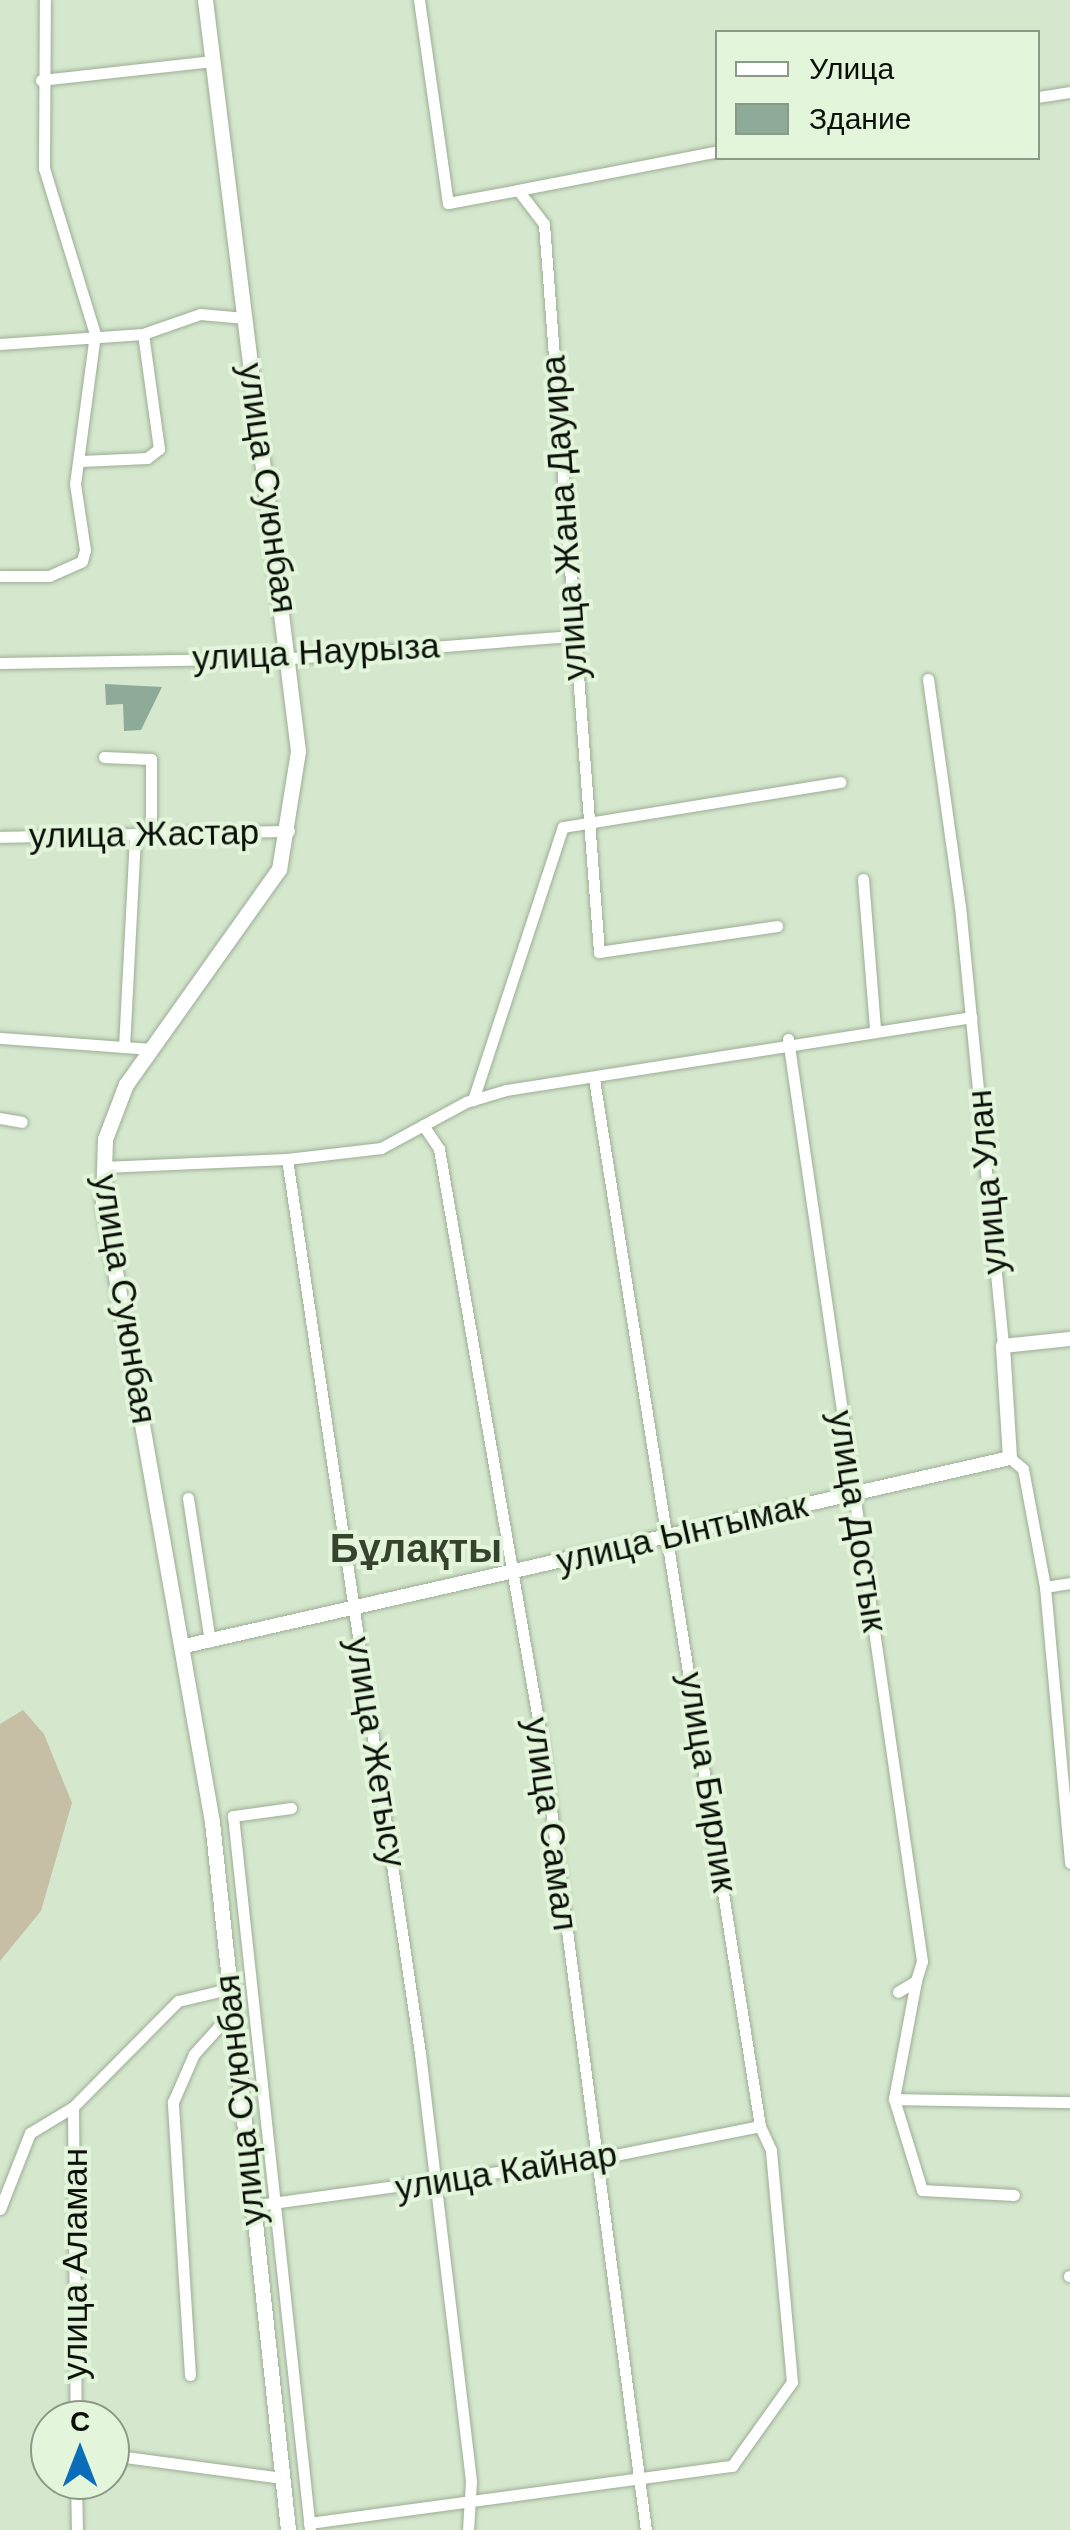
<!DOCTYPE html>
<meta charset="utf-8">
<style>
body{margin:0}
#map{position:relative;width:1070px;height:2530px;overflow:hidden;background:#d5e8ce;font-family:Arial,sans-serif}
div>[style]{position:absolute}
.green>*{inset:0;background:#c7bea6}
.building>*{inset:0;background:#8eaa99}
.roads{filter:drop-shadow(0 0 2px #9cae95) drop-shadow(0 0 2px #9cae95)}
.minor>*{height:11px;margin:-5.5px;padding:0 5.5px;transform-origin:5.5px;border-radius:5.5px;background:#fff}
.tertiary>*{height:14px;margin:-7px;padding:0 7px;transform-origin:7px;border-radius:7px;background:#fff}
.secondary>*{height:15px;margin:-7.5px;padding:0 7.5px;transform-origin:7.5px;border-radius:7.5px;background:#fff}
span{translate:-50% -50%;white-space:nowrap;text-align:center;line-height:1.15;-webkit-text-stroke:8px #e3f5db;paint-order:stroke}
.street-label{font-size:35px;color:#0a1008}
.quarter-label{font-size:40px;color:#36442f;font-weight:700}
.legend{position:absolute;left:715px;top:30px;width:325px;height:130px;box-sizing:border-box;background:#e3f5db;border:2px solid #8c9987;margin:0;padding:12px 18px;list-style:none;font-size:30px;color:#0a1008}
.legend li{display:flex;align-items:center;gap:20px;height:50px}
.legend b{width:50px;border:2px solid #8c9987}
.north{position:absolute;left:30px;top:2400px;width:100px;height:100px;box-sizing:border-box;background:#e3f5db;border:2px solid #8c9987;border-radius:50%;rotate:0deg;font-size:28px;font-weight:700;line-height:40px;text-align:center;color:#0a1008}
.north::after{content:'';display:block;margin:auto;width:35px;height:45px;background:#0b6db9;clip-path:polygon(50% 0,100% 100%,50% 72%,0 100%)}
</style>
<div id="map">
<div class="green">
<div style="clip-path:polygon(23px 1710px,44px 1734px,72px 1803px,41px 1911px,0 1961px,0 1724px)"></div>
</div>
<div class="building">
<div style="clip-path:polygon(105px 684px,162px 687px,141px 730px,124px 731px,123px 704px,106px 705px)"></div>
</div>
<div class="roads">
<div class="minor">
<div style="left:419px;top:0;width:205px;rotate:81.9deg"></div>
<div style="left:448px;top:203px;width:71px;rotate:-10.5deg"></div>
<div style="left:518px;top:190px;width:43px;rotate:52.6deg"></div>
<div style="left:544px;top:224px;width:730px;rotate:85.68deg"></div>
<div style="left:599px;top:952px;width:180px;rotate:-8.3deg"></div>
<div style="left:41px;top:80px;width:174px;rotate:-6.3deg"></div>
<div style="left:1038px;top:97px;width:32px;rotate:-9deg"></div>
<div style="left:518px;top:190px;width:204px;rotate:-11deg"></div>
<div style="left:0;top:344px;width:143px;rotate:-4deg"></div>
<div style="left:143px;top:334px;width:60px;rotate:-19.3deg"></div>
<div style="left:200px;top:314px;width:45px;rotate:5.1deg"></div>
<div style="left:81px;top:461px;width:66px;rotate:-2.6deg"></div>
<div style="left:147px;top:458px;width:15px;rotate:-37deg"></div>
<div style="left:159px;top:449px;width:116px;rotate:-97.9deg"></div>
<div style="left:0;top:576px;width:49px"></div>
<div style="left:49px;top:576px;width:36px;rotate:-24deg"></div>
<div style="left:82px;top:561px;width:11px;rotate:-75deg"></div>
<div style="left:85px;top:550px;width:67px;rotate:-98.6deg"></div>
<div style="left:75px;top:484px;width:151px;rotate:-82.4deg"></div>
<div style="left:95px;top:334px;width:174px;rotate:-107.1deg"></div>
<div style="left:44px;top:168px;width:168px;rotate:-89.7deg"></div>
<div style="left:0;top:663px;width:292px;rotate:-1deg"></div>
<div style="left:292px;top:658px;width:282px;rotate:-4.5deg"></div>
<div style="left:928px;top:679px;width:229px;rotate:82deg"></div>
<div style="left:960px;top:906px;width:442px;rotate:84.4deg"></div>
<div style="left:104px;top:757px;width:47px;rotate:2.4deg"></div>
<div style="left:151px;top:759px;width:74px;rotate:90deg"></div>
<div style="left:0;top:837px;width:289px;rotate:-1.2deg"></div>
<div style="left:863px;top:879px;width:150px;rotate:85.4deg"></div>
<div style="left:0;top:1038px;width:149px;rotate:4.2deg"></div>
<div style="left:788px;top:1039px;width:932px;rotate:81.73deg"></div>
<div style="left:922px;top:1961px;width:21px;rotate:107deg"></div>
<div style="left:916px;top:1981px;width:21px;rotate:149deg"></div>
<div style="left:124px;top:1047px;width:213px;rotate:-87deg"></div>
<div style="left:473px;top:1100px;width:287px;rotate:-71.8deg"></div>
<div style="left:563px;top:827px;width:281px;rotate:-9.2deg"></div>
<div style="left:0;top:1118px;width:22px;rotate:10deg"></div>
<div style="left:423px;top:1125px;width:29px;rotate:56deg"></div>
<div style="left:439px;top:1149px;width:608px;rotate:80.15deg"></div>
<div style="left:543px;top:1748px;width:789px;rotate:82.5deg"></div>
<div style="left:287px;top:1159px;width:95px;rotate:-6.7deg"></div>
<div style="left:381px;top:1148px;width:97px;rotate:-28.4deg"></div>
<div style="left:466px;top:1102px;width:42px;rotate:-16.7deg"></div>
<div style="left:506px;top:1090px;width:471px;rotate:-8.9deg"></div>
<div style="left:103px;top:1167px;width:184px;rotate:-2.5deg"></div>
<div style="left:287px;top:1159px;width:904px;rotate:81.54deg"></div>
<div style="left:420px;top:2053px;width:431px;rotate:83.2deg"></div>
<div style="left:471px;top:2481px;width:49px;rotate:93.5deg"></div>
<div style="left:1010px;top:1458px;width:17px;rotate:40deg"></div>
<div style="left:1023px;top:1469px;width:120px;rotate:79.4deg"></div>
<div style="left:1045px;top:1587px;width:277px;rotate:84.8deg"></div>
<div style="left:188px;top:1498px;width:145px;rotate:81.3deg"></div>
<div style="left:1045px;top:1587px;width:25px;rotate:-9deg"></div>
<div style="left:291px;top:1808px;width:59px;rotate:172.1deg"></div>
<div style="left:233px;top:1816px;width:717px;rotate:83.84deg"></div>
<div style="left:916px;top:1981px;width:120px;rotate:100.6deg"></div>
<div style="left:894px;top:2099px;width:176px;rotate:1deg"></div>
<div style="left:894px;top:2099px;width:95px;rotate:72.9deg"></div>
<div style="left:922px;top:2190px;width:92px;rotate:3.1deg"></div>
<div style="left:73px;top:2107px;width:313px;rotate:89.5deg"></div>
<div style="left:250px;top:2206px;width:348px;rotate:-7.8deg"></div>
<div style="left:595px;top:2159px;width:168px;rotate:-11.3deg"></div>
<div style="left:0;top:2209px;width:82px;rotate:-68.5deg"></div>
<div style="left:30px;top:2133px;width:50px;rotate:-31.2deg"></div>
<div style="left:73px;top:2107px;width:149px;rotate:-45.3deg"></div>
<div style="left:178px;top:2001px;width:51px;rotate:-13.5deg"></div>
<div style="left:1069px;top:2276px;width:1px"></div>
<div style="left:190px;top:2375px;width:274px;rotate:-93.6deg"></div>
<div style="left:173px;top:2102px;width:52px;rotate:-66.4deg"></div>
<div style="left:194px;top:2054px;width:36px;rotate:-48deg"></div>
<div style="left:218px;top:2027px;width:14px;rotate:-4deg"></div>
<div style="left:110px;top:2455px;width:174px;rotate:7.6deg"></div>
<div style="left:76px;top:2480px;width:50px;rotate:88.9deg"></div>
<div style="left:309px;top:2523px;width:427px;rotate:-7.7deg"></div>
<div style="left:732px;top:2466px;width:103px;rotate:-54.5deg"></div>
<div style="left:792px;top:2382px;width:233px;rotate:-95.2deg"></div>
<div style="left:771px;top:2150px;width:26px;rotate:-115deg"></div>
<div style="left:760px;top:2126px;width:1060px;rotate:-99.01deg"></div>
</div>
<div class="tertiary">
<div style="left:185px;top:1646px;width:846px;rotate:-12.84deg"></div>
<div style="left:1010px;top:1458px;width:112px;rotate:-93.6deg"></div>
<div style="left:1003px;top:1346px;width:67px;rotate:-6deg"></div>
</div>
<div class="secondary">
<div style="left:205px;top:0;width:757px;rotate:82.94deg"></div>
<div style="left:298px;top:751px;width:120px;rotate:99.1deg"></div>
<div style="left:279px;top:869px;width:264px;rotate:125.4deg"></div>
<div style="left:126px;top:1084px;width:59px;rotate:110.9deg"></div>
<div style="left:105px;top:1139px;width:64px;rotate:91.8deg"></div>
<div style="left:103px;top:1203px;width:629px;rotate:80.01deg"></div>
<div style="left:212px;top:1822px;width:712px;rotate:83.87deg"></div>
</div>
</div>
<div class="street-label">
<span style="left:268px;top:488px;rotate:82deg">улица Суюнбая</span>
<span style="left:564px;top:518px;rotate:-94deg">улица Жана Дауира</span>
<span style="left:316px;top:652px;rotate:-3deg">улица Наурыза</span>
<span style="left:144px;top:834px;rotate:-1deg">улица Жастар</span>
<span style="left:987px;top:1182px;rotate:-95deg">улица Улан</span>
<span style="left:125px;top:1299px;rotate:81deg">улица Суюнбая</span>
<span style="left:858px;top:1521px;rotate:81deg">улица Достык</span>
<span style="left:682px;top:1533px;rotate:-13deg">улица Ынтымак</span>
<span style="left:376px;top:1752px;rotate:81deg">улица Жетысу</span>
<span style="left:708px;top:1782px;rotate:81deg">улица Бирлик</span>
<span style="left:551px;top:1824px;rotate:82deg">улица Самал</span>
<span style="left:240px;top:2100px;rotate:-96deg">улица Суюнбая</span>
<span style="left:506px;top:2171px;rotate:-9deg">улица Кайнар</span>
<span style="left:75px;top:2264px;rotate:-90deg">улица Аламан</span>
</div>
<div class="quarter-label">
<span style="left:416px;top:1548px">Бұлақты</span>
</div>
<ul class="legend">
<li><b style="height:12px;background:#fff"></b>Улица</li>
<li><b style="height:28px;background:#8eaa99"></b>Здание</li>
</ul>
<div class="north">С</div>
</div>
